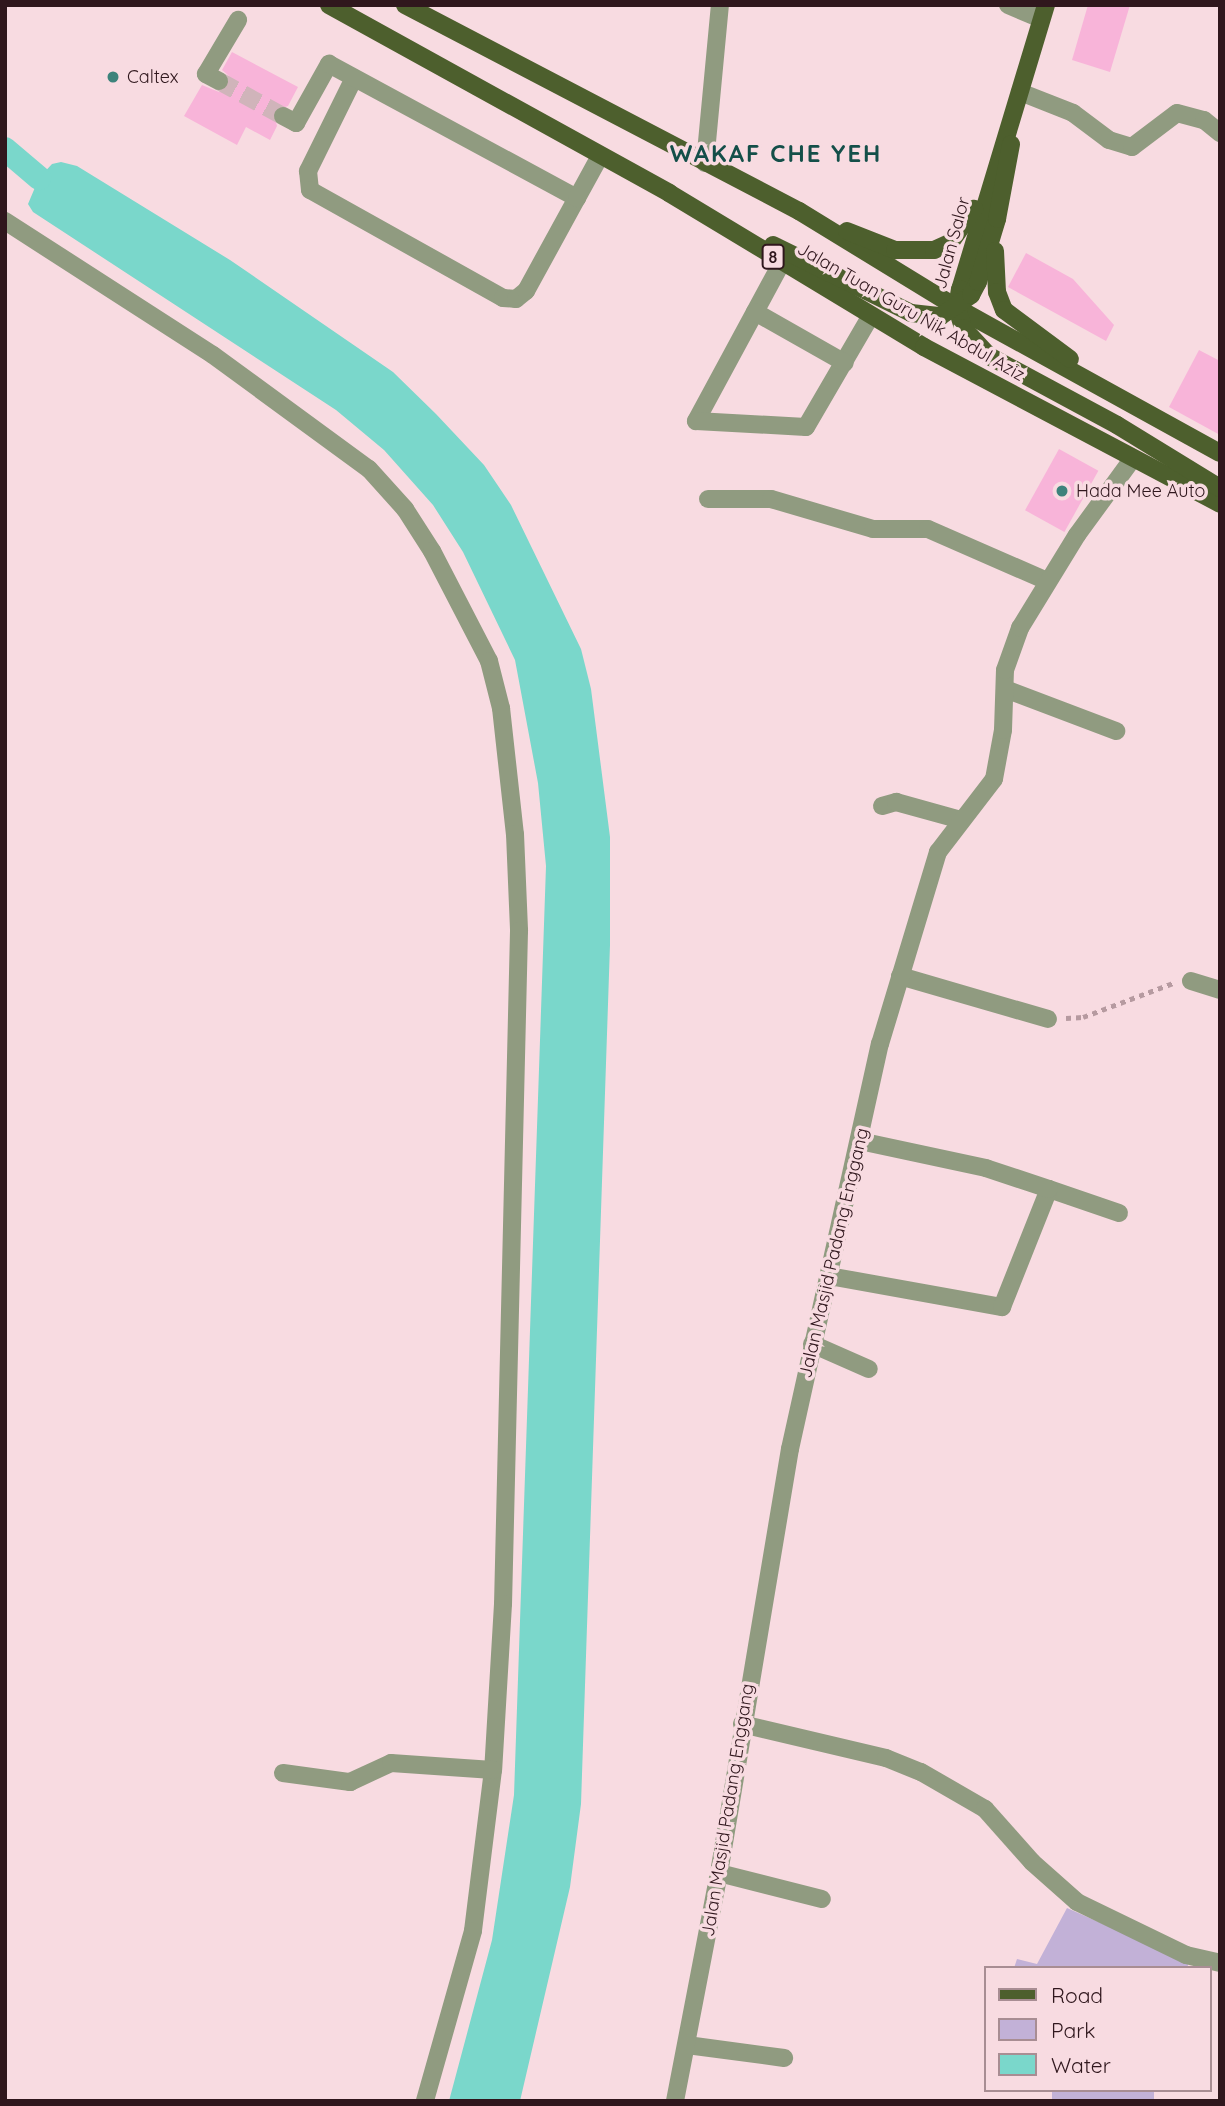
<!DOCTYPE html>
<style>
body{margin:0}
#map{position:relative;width:1225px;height:2106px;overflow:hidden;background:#f8dbe1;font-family:Quicksand,sans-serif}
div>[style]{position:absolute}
.green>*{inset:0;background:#c2b1d7;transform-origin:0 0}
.water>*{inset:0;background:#7ad7cb}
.canal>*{height:24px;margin:-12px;padding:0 12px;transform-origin:12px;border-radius:12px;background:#7ad7cb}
.building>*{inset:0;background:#f8b4d9;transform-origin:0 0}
.minor-tunnel>*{height:18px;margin-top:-9px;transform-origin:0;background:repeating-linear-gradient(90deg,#d0b4ba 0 18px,transparent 0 27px)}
.path>*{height:4.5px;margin-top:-2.25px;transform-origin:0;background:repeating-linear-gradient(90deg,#b69aa0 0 5px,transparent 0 10px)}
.minor>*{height:18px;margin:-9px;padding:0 9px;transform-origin:9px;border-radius:9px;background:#909b80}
.major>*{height:18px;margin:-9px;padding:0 9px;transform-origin:9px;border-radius:9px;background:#4d5f2d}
.dots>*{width:19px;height:19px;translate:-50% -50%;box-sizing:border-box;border:4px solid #f8dbe1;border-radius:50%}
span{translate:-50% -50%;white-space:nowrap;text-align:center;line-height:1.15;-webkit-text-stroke:7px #f8dbe1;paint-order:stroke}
.shield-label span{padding:2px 5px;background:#f8dbe1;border:2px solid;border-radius:5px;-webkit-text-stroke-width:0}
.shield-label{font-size:16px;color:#30171d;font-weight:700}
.poi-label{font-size:18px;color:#30171d}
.left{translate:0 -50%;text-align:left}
.street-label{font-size:18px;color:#30171d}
.district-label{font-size:24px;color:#144f49;font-weight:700;letter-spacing:2px}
.frame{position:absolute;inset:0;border:7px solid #30171d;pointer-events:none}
.legend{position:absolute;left:984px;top:1966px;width:228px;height:126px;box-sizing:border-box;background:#f8dbe1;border:2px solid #a88d93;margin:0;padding:9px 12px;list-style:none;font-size:21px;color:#30171d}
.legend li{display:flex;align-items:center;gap:14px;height:35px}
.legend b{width:35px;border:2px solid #a88d93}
</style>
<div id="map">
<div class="green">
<div style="clip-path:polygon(1067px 1908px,1189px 1962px,1187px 1968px,1014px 1968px,1017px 1959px,1037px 1964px)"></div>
<div style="left:1052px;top:2090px;width:102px;height:11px"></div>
</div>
<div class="water">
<div style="clip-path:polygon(61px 162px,77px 166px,230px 260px,393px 372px,436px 414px,484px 465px,511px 505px,581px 649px,591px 689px,610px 837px,610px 945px,581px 1804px,570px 1887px,520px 2101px,449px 2101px,492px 1940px,514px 1795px,546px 866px,538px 783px,515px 660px,463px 552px,433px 505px,384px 450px,336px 410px,33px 212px,28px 204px,39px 178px,52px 164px)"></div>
</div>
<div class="canal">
<div style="left:5px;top:149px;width:45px;rotate:40.5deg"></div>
</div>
<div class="building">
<div style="clip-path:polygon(1088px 5px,1130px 5px,1110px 72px,1072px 60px)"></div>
<div style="clip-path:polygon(232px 52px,298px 87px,288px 106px,273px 111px,277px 126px,270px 140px,246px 127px,237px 145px,184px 116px,202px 85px,219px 92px,229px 87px,229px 76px,222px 70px)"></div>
<div style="clip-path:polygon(1026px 253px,1073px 279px,1114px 325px,1106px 341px,1008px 287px)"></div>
<div style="clip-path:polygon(1199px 350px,1220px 361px,1220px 435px,1169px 407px)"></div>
<div style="left:1059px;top:449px;width:45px;height:70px;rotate:29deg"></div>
</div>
<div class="minor-tunnel">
<div style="left:219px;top:81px;width:73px;rotate:28.7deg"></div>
</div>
<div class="path">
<div style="left:1066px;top:1018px;width:17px;rotate:-3deg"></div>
<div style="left:1083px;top:1017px;width:96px;rotate:-20.7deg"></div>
</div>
<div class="minor">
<div style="left:1008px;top:5px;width:36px;rotate:23deg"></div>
<div style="left:354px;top:78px;width:104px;rotate:116.3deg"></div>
<div style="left:308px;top:171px;width:19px;rotate:84deg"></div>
<div style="left:310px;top:190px;width:221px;rotate:29.2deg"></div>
<div style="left:503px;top:298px;width:13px;rotate:4deg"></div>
<div style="left:516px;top:299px;width:13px;rotate:-39deg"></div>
<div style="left:526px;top:291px;width:106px;rotate:-61.3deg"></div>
<div style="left:219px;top:81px;width:15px;rotate:-152deg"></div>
<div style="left:206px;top:74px;width:63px;rotate:-59.3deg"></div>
<div style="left:1020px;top:92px;width:57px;rotate:21.6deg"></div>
<div style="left:1073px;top:113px;width:45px;rotate:36.9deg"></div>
<div style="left:1109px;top:140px;width:24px;rotate:17deg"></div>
<div style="left:1132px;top:147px;width:56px;rotate:-37.1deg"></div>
<div style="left:1177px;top:113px;width:28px;rotate:15deg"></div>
<div style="left:1204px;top:120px;width:21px;rotate:39deg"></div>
<div style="left:283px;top:116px;width:15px;rotate:28deg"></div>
<div style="left:296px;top:123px;width:68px;rotate:-60.8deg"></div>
<div style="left:329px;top:64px;width:282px;rotate:28.4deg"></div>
<div style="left:577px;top:198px;width:48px;rotate:-61.3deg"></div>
<div style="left:705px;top:163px;width:159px;rotate:-84.6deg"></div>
<div style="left:5px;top:221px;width:247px;rotate:32.8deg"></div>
<div style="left:213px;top:355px;width:193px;rotate:36.2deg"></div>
<div style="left:369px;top:469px;width:54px;rotate:48deg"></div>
<div style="left:405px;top:509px;width:50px;rotate:57.3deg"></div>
<div style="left:432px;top:551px;width:124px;rotate:62.6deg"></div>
<div style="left:489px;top:661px;width:49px;rotate:75.7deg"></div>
<div style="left:501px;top:708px;width:127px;rotate:83.7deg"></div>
<div style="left:515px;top:834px;width:97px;rotate:87.6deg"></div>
<div style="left:519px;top:931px;width:673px;rotate:91.36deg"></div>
<div style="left:503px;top:1604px;width:166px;rotate:93.4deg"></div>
<div style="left:493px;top:1770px;width:162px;rotate:97.1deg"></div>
<div style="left:473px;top:1931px;width:177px;rotate:105.8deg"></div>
<div style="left:782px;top:262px;width:181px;rotate:118.4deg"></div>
<div style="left:696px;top:421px;width:110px;rotate:3.1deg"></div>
<div style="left:806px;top:427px;width:127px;rotate:-59.8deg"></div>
<div style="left:755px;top:312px;width:103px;rotate:29.5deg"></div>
<div style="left:708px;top:499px;width:63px"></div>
<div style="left:771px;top:499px;width:106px;rotate:16.4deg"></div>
<div style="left:873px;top:529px;width:55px"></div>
<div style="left:928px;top:529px;width:130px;rotate:23.6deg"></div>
<div style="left:1005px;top:689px;width:119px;rotate:20.7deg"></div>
<div style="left:882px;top:806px;width:15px;rotate:-16deg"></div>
<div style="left:896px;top:802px;width:67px;rotate:15.5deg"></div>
<div style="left:900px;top:976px;width:154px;rotate:16.2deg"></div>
<div style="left:1191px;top:981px;width:30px;rotate:17deg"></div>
<div style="left:1049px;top:1189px;width:74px;rotate:18.9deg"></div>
<div style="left:829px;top:1276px;width:176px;rotate:10.2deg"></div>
<div style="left:1002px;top:1307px;width:127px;rotate:-68.3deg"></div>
<div style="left:1049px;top:1189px;width:66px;rotate:-161.6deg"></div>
<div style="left:986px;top:1168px;width:129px;rotate:-167.9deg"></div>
<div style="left:812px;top:1344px;width:62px;rotate:23.7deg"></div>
<div style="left:742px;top:1724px;width:148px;rotate:13.3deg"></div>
<div style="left:886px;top:1758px;width:38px;rotate:22deg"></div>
<div style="left:921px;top:1772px;width:74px;rotate:30deg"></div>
<div style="left:985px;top:1809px;width:71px;rotate:48.4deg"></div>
<div style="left:1032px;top:1862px;width:60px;rotate:41.6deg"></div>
<div style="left:1077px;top:1902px;width:121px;rotate:25.9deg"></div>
<div style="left:1186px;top:1955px;width:35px;rotate:13deg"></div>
<div style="left:283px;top:1773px;width:68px;rotate:7.7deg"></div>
<div style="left:350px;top:1782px;width:45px;rotate:-24.9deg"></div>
<div style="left:391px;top:1763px;width:102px;rotate:3.9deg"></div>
<div style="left:719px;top:1873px;width:106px;rotate:14.2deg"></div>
<div style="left:687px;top:2045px;width:98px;rotate:7.6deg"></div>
<div style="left:675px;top:2101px;width:232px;rotate:-79.1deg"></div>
<div style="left:719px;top:1873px;width:430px;rotate:-80.5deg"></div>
<div style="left:790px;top:1449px;width:415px;rotate:-77.5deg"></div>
<div style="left:880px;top:1044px;width:201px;rotate:-73.2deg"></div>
<div style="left:938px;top:852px;width:92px;rotate:-52.5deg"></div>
<div style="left:994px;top:779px;width:50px;rotate:-79.6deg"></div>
<div style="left:1003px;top:730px;width:60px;rotate:-88.1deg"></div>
<div style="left:1005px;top:670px;width:45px;rotate:-70.3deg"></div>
<div style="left:1020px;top:628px;width:109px;rotate:-58.5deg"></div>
<div style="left:1077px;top:535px;width:92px;rotate:-53.9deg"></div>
</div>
<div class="major">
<div style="left:329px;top:5px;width:389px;rotate:28.9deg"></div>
<div style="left:669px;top:193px;width:298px;rotate:31.1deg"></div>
<div style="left:924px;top:347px;width:335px;rotate:27.9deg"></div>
<div style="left:405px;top:5px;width:445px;rotate:27.6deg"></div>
<div style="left:799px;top:211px;width:185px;rotate:31.5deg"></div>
<div style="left:957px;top:308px;width:300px;rotate:28.9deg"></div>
<div style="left:1046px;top:5px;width:297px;rotate:106.8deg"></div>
<div style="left:960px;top:289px;width:19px;rotate:99deg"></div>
<div style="left:957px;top:308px;width:21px;rotate:73deg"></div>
<div style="left:963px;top:328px;width:38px;rotate:47deg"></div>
<div style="left:989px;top:356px;width:145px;rotate:28.3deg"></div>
<div style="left:1117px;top:425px;width:121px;rotate:31.5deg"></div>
<div style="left:847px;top:231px;width:52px;rotate:21.6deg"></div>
<div style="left:895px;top:250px;width:39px"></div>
<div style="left:934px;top:250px;width:17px;rotate:-24deg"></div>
<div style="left:950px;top:243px;width:42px;rotate:-54.8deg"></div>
<div style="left:773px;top:245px;width:154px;rotate:26.2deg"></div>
<div style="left:911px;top:313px;width:30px;rotate:6deg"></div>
<div style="left:941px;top:316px;width:37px;rotate:-35deg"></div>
<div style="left:971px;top:295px;width:15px;rotate:-62deg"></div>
<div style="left:978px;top:282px;width:66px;rotate:-73.2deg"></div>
<div style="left:997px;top:219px;width:76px;rotate:-79.4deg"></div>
<div style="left:995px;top:251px;width:41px;rotate:87.2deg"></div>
<div style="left:997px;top:292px;width:19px;rotate:69deg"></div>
<div style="left:1004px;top:310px;width:82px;rotate:36.6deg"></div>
</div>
<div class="dots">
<div style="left:113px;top:77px;background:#3d837b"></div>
<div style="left:1062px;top:491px;background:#3d837b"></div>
</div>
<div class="shield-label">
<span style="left:773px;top:257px">8</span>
</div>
<div class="poi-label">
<span class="left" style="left:127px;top:77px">Caltex</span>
<span class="left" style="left:1076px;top:491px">Hada Mee Auto</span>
</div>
<div class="street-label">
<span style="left:952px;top:243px;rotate:-75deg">Jalan Salor</span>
<span style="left:911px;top:312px;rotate:30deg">Jalan Tuan Guru Nik Abdul Aziz</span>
<span style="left:834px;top:1253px;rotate:-77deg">Jalan Masjid Padang Enggang</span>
<span style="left:728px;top:1810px;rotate:-81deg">Jalan Masjid Padang Enggang</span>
</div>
<div class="district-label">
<span style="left:776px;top:154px">WAKAF CHE YEH</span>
</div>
<div class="frame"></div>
<ul class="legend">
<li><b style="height:9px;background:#4d5f2d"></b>Road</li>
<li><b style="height:19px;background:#c2b1d7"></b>Park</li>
<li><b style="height:19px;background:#7ad7cb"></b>Water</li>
</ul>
</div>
